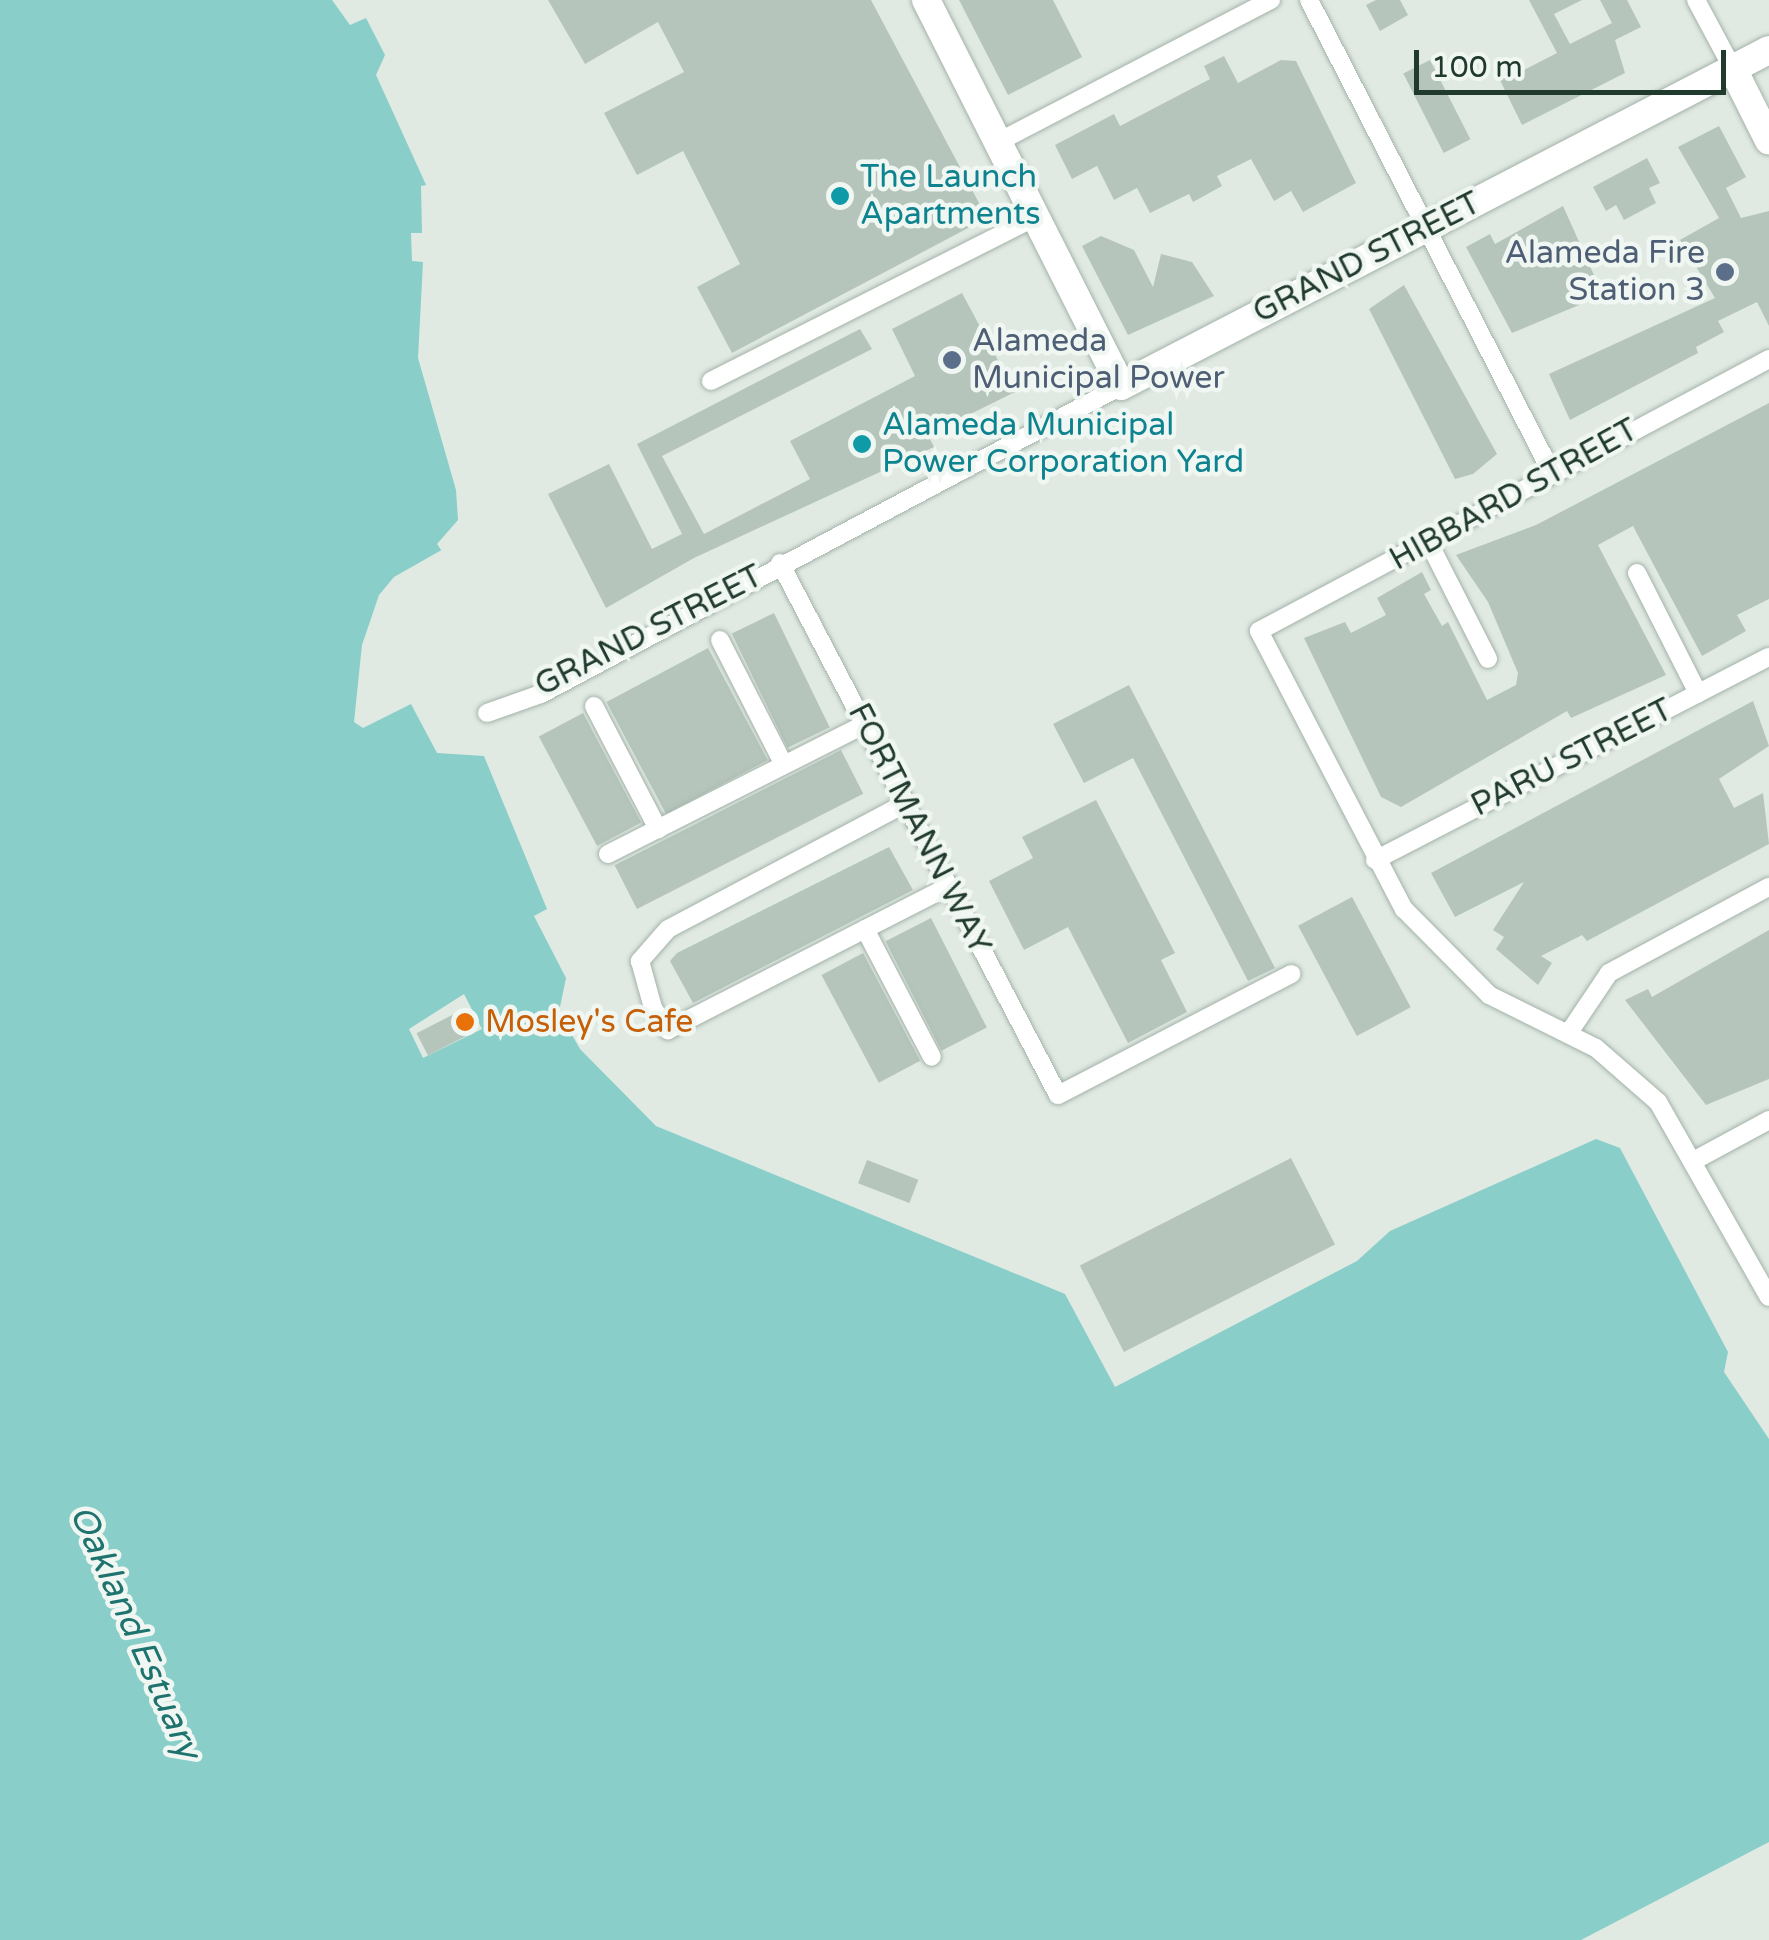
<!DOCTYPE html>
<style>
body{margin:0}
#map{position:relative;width:1769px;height:1940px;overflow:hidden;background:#e0eae3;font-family:"Varela Round",sans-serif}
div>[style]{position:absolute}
.water>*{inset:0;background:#89cec9}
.pier>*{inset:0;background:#e0eae3}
.building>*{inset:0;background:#b5c5bc;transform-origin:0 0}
.roads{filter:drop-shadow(0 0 2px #a3b2a9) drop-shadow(0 0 2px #a3b2a9)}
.street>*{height:18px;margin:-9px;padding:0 9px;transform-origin:9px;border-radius:9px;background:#fff}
.secondary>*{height:28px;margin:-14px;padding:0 14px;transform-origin:14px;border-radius:14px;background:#fff}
.dots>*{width:28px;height:28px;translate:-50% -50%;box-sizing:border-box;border:5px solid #f0f7f2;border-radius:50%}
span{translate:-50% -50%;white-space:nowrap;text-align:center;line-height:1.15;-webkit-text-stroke:9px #f0f7f2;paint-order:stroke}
.culture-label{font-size:32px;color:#0d838f}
.left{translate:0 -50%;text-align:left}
.service-label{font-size:32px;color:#4e5e75}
.right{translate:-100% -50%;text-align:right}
.street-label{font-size:32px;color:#213a2e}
.food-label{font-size:32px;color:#c56008}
.water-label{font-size:35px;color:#1e736e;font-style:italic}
.scale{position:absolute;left:1414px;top:50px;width:312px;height:45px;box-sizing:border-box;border:5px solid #213a2e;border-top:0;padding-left:12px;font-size:30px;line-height:35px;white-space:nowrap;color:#213a2e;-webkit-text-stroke:8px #f0f7f2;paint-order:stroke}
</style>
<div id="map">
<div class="water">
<div style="clip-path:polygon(0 0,332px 0,350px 25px,366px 18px,385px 55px,376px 75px,427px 187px,436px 184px,431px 310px,468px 535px,394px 577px,379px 595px,362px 645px,354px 722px,363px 728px,411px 704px,437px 753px,484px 756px,547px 909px,534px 916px,566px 978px,559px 1012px,580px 1049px,656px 1126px,1065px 1294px,1115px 1387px,1357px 1261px,1390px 1231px,1596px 1139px,1620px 1148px,1728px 1352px,1724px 1372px,1769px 1439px,1769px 1842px,1581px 1940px,0 1940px)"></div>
</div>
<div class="pier">
<div style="clip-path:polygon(441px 182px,436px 309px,473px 517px,472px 538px,444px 554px,437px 544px,458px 520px,456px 490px,418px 358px,423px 262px,412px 261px,411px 233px,422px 233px,421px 186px)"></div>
<div style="clip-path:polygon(464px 994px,482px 1029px,423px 1058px,409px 1029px)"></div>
</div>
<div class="building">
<div style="clip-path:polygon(548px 0,871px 0,987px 218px,732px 353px,697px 287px,740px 264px,683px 151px,637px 175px,604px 113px,684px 72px,658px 22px,585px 64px)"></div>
<div style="clip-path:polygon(959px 0,1053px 0,1082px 57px,1008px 95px)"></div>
<div style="clip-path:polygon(1376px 0,1400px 0,1408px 15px,1380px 31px,1366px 5px)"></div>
<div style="clip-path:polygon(1529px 0,1582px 0,1554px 14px,1570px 44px,1612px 23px,1600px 0,1627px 0,1641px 27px,1615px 40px,1625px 73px,1522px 125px,1495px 70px,1511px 62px,1524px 70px,1557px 53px)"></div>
<div style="clip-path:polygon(1224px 56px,1238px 83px,1281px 60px,1296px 61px,1356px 183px,1303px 212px,1291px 191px,1274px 201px,1251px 159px,1217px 176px,1222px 186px,1193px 202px,1189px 194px,1150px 213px,1137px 188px,1114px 200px,1097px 166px,1072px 179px,1055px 145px,1114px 114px,1120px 126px,1210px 79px,1204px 66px)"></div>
<div style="left:1430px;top:60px;width:89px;height:30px;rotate:63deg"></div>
<div style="clip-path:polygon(1719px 126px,1746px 177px,1726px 188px,1741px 218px,1769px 211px,1769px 326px,1757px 302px,1718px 321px,1724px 332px,1696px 347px,1698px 353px,1570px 420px,1549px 374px,1715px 298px,1680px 240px,1719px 218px,1678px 147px)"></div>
<div style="clip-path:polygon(1647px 158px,1660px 183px,1649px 188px,1656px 203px,1624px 220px,1616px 205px,1606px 211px,1593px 187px)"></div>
<div style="clip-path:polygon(1563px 206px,1603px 295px,1512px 333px,1466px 247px,1490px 234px,1495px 244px)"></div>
<div style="clip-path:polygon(1101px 236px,1134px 250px,1153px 287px,1161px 254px,1192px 262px,1214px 296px,1128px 335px,1082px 246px)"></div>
<div style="clip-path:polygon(1404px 285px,1497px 454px,1473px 474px,1455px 479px,1369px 309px)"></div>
<div style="clip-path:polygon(962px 293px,1015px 392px,928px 435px,934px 447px,694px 558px,606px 608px,548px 494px,609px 464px,652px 549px,682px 534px,637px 444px,860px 329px,872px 349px,662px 456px,704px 534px,810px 479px,790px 441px,915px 376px,892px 329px)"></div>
<div style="clip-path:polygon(1769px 403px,1769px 599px,1737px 615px,1746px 631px,1702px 656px,1633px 526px,1598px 545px,1666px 675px,1571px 718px,1567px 711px,1401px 807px,1381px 797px,1304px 638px,1345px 622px,1351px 633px,1386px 615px,1377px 598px,1422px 572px,1431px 590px,1424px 594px,1442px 626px,1448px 622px,1487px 700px,1516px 685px,1518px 673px,1488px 602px,1456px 555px,1536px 525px)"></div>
<div style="left:774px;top:613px;width:127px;height:47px;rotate:64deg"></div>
<div style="left:708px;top:648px;width:127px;height:115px;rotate:62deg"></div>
<div style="clip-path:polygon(1129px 685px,1275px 968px,1248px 981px,1133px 758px,1084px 783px,1053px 724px)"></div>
<div style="clip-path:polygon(1753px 701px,1769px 746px,1719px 779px,1734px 808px,1763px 793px,1769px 844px,1587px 941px,1582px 935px,1541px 956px,1552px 963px,1538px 985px,1496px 949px,1504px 937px,1493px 930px,1524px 882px,1455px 917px,1431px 873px)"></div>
<div style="left:583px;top:713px;width:124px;height:50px;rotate:62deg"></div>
<div style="left:841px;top:750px;width:49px;height:254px;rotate:63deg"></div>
<div style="clip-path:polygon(1096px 800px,1175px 953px,1161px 960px,1187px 1012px,1128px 1043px,1068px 927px,1024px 950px,989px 881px,1033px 858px,1022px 837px)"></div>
<div style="clip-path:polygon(889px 847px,913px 890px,693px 1003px,670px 961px,677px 953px)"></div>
<div style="left:1352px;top:897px;width:125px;height:61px;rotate:62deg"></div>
<div style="left:931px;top:918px;width:123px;height:51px;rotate:63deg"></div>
<div style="clip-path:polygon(1769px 930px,1769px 1079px,1706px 1105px,1625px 1000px,1648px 989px,1652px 997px)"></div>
<div style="left:863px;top:953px;width:122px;height:47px;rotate:62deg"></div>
<div style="left:462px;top:1010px;width:25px;height:51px;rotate:63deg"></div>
<div style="left:1291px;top:1158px;width:97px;height:237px;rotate:63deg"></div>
<div style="left:867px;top:1160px;width:55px;height:25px;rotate:21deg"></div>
</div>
<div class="roads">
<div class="street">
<div style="left:1309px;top:0;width:530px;rotate:62.81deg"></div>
<div style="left:1696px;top:0;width:78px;rotate:61.8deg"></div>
<div style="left:998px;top:142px;width:308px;rotate:-27.5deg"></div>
<div style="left:1769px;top:359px;width:578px;rotate:151.93deg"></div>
<div style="left:1259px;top:631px;width:314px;rotate:62.5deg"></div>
<div style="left:1404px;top:909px;width:121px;rotate:45.3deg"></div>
<div style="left:1489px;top:995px;width:119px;rotate:26.4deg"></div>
<div style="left:1596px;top:1048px;width:82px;rotate:41.1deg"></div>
<div style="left:1658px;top:1102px;width:224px;rotate:60.4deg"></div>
<div style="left:711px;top:381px;width:363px;rotate:-26.8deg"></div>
<div style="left:1429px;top:543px;width:130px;rotate:63deg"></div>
<div style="left:780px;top:563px;width:600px;rotate:62.41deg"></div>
<div style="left:1058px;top:1095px;width:263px;rotate:-27.4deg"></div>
<div style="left:1637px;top:573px;width:135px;rotate:63.1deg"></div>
<div style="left:720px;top:640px;width:140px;rotate:62.9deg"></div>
<div style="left:594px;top:706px;width:139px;rotate:62.5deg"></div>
<div style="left:487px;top:713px;width:57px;rotate:-19.4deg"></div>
<div style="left:541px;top:694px;width:657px;rotate:-27.97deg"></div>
<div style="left:906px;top:803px;width:269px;rotate:152.1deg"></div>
<div style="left:668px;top:929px;width:43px;rotate:131.2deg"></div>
<div style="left:640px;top:961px;width:49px;rotate:74.5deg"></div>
<div style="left:653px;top:1008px;width:27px;rotate:56deg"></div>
<div style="left:668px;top:1030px;width:316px;rotate:-27.1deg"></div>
<div style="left:608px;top:854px;width:288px;rotate:-26.8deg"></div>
<div style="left:1375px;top:860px;width:443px;rotate:-27.3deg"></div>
<div style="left:865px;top:929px;width:144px;rotate:62.4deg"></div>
<div style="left:1568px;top:1034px;width:73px;rotate:-56.1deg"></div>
<div style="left:1609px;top:973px;width:182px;rotate:-28.3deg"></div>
<div style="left:1697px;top:1159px;width:82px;rotate:-28.4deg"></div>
</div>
<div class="secondary">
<div style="left:926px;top:0;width:432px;rotate:63.2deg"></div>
<div style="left:1121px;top:386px;width:730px;rotate:-27.41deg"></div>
<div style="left:1733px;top:69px;width:80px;rotate:63.4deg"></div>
</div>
</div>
<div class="dots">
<div style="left:840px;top:196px;background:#0f9aa8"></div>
<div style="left:1725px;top:272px;background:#5c6f8a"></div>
<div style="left:952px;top:360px;background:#5c6f8a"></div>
<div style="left:862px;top:444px;background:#0f9aa8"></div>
<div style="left:465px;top:1022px;background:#e8710a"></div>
</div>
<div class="culture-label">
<span class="left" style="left:860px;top:196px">The Launch<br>Apartments</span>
<span class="left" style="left:882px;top:444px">Alameda Municipal<br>Power Corporation Yard</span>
</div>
<div class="service-label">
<span class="right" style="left:1705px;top:272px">Alameda Fire<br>Station 3</span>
<span class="left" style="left:972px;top:360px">Alameda<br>Municipal Power</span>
</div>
<div class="street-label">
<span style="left:1367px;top:258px;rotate:-27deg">GRAND STREET</span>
<span style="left:1514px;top:495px;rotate:-29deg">HIBBARD STREET</span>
<span style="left:649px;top:631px;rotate:-27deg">GRAND STREET</span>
<span style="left:1572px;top:758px;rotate:-27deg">PARU STREET</span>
<span style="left:919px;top:829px;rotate:63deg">FORTMANN WAY</span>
</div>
<div class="food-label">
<span class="left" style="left:485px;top:1022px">Mosley's Cafe</span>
</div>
<div class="water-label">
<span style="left:135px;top:1632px;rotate:66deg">Oakland Estuary</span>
</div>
<div class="scale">100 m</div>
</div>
